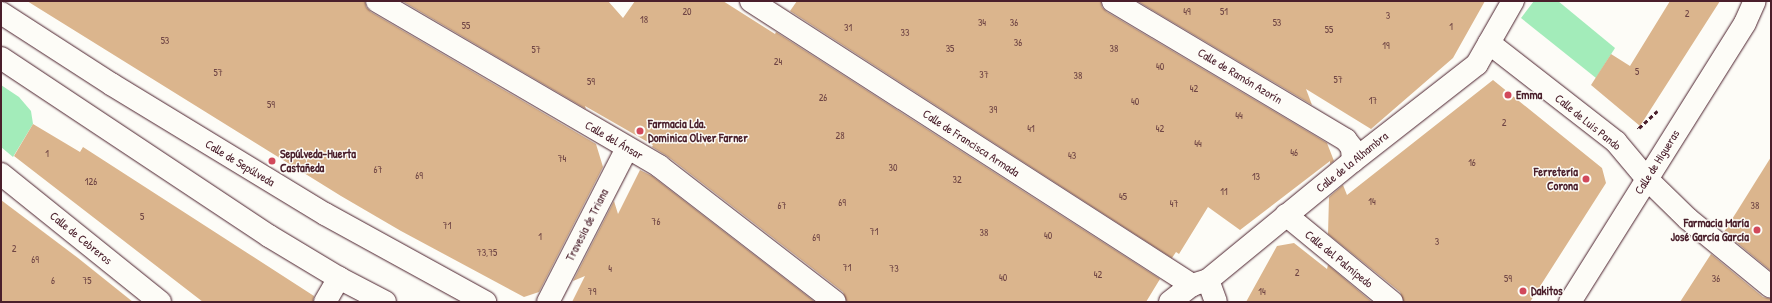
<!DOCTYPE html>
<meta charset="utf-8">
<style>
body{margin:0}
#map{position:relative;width:1772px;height:303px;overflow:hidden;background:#fdfcf7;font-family:"Patrick Hand",sans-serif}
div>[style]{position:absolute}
.green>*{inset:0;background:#a3ecba}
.building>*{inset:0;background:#dbb58d}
.path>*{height:2.5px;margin-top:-1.25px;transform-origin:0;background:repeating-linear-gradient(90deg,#4a1f2b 0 4px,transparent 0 7px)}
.roads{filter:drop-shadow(0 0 1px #4a1f2b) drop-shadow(0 0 1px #4a1f2b)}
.street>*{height:22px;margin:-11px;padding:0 11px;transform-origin:11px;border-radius:11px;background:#fdfcf7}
.secondary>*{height:22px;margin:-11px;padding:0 11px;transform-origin:11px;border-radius:11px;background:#fdfcf7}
.dots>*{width:11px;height:11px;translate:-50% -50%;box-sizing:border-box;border:2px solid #fdfcf7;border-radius:50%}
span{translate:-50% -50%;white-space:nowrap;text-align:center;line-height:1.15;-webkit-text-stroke:3px #fdfcf7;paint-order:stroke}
.number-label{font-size:10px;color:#6e4444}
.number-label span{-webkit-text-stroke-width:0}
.street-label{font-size:12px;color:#4a1f2b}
.poi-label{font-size:12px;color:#4a1f2b;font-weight:700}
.left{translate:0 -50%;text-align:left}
.right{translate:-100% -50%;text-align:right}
.frame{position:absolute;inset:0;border:2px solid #4a1f2b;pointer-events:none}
</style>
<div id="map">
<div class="green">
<div style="clip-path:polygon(1534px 1px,1558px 1px,1615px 48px,1596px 78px,1521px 18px)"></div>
<div style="clip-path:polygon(1px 85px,19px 97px,31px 111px,33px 124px,13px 157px,1px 147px)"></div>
</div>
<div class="building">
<div style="clip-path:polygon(27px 1px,365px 1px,366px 7px,371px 12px,596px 144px,603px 167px,539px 292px,524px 297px,401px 231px,341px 196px)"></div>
<div style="clip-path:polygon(402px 1px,608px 1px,623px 18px,635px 1px,723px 1px,775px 34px,776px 32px,1160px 279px,1146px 302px,847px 302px,843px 292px,667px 156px,652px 147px,653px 145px,585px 106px,586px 109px)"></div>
<div style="clip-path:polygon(797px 1px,1101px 1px,1102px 7px,1107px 12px,1327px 143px,1334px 161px,1330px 164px,1330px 161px,1240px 230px,1208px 207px,1179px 254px,1176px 252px,1172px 258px,790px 11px)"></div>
<div style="clip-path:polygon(1137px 1px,1485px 1px,1453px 58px,1371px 129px,1306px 89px,1312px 105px)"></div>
<div style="clip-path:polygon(1670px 1px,1720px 1px,1640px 126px,1591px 85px,1611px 54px,1630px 66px)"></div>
<div style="clip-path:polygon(1493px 80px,1602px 168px,1606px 183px,1530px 302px,1404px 302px,1400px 292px,1328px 234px,1329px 197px,1343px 185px,1347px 195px)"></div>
<div style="clip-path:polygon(33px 124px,80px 152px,83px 147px,314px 296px,313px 302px,203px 302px,14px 156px)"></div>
<div style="clip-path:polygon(1771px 157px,1771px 271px,1724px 232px)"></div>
<div style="clip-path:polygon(640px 170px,652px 176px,815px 302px,572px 302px,585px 276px,573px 281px,614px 201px,618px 214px)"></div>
<div style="clip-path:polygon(1px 200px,78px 258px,133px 302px,1px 302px)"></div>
<div style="clip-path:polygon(1294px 243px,1327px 269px,1328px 265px,1372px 302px,1246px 302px,1277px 246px)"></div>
<div style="clip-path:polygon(1711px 254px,1763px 297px,1771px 299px,1771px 302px,1680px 302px)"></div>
</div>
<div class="path">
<div style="left:1638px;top:127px;width:1px;rotate:45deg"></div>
<div style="left:1639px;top:128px;width:25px;rotate:-43deg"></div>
</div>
<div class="roads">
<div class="street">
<div style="left:377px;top:1px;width:327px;rotate:30.3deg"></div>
<div style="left:659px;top:166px;width:222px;rotate:37.7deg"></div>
<div style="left:751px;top:1px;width:525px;rotate:32.78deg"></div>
<div style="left:1113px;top:1px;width:271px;rotate:30.8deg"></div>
<div style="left:1346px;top:140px;width:10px;rotate:53deg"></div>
<div style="left:1352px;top:148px;width:13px;rotate:86deg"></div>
<div style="left:1489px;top:43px;width:161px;rotate:37.9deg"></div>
<div style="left:1616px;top:142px;width:48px;rotate:50deg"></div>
<div style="left:1647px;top:179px;width:57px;rotate:44.3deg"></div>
<div style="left:1688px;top:219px;width:107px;rotate:39.3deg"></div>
<div style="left:1px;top:174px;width:204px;rotate:38.8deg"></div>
<div style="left:1286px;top:215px;width:137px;rotate:39.4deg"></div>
<div style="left:1208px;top:280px;width:23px;rotate:70deg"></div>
<div style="left:325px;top:302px;width:28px;rotate:-60deg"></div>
<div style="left:548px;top:302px;width:173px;rotate:-62.8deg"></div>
<div style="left:1170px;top:302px;width:28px;rotate:-38deg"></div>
<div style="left:1192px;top:285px;width:17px;rotate:-17deg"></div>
<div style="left:1208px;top:280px;width:188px;rotate:-39.4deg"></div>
<div style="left:1353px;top:161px;width:157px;rotate:-38deg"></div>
<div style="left:1477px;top:64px;width:73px;rotate:-60.3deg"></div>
</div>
<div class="secondary">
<div style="left:1px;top:13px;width:131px;rotate:32.8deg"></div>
<div style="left:111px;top:84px;width:250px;rotate:31.3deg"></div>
<div style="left:325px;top:214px;width:183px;rotate:28.8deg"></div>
<div style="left:1px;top:58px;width:322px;rotate:33.6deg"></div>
<div style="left:269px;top:236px;width:82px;rotate:31deg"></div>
<div style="left:339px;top:278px;width:52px;rotate:27.6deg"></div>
<div style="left:1570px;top:302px;width:329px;rotate:-57.9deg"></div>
<div style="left:1745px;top:23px;width:24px;rotate:-66deg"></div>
</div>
</div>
<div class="dots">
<div style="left:1508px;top:95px;background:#d1495b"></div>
<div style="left:640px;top:131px;background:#d1495b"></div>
<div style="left:272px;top:161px;background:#d1495b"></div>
<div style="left:1586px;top:179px;background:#d1495b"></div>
<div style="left:1757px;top:230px;background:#d1495b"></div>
<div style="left:1523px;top:291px;background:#d1495b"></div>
</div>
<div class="number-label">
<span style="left:687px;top:12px">20</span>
<span style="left:1187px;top:12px">49</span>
<span style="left:1224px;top:12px">51</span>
<span style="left:1687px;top:14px">2</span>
<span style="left:1388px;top:16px">3</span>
<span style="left:644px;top:20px">18</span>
<span style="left:982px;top:23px">34</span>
<span style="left:1014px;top:23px">36</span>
<span style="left:1277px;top:23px">53</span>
<span style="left:466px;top:26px">55</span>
<span style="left:1451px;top:27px">1</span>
<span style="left:848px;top:28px">31</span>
<span style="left:1329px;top:30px">55</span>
<span style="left:905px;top:33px">33</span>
<span style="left:165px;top:41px">53</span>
<span style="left:1018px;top:43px">36</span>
<span style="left:1386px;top:46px">19</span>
<span style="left:950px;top:49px">35</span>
<span style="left:1114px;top:49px">38</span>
<span style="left:536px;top:50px">57</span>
<span style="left:778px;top:62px">24</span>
<span style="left:1160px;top:67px">40</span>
<span style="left:1637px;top:72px">5</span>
<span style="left:218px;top:73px">57</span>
<span style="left:984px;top:75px">37</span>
<span style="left:1078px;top:76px">38</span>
<span style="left:1338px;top:80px">57</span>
<span style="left:591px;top:82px">59</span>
<span style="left:1194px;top:89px">42</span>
<span style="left:823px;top:98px">26</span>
<span style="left:1373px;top:101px">17</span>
<span style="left:1135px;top:102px">40</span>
<span style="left:271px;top:105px">59</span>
<span style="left:993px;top:110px">39</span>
<span style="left:1239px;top:116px">44</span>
<span style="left:1504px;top:123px">2</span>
<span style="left:1031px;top:129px">41</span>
<span style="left:1160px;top:129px">42</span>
<span style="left:840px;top:136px">28</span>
<span style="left:1198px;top:144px">44</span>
<span style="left:1294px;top:153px">46</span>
<span style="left:47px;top:154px">1</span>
<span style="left:1072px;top:156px">43</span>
<span style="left:562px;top:159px">74</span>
<span style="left:1472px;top:163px">16</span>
<span style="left:893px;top:168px">30</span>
<span style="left:378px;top:170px">67</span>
<span style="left:419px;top:176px">69</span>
<span style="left:1256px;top:177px">13</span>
<span style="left:957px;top:180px">32</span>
<span style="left:91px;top:182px">126</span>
<span style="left:1224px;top:192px">11</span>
<span style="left:1123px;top:197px">45</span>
<span style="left:1372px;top:202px">14</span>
<span style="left:842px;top:203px">69</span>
<span style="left:1174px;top:204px">47</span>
<span style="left:782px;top:206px">67</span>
<span style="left:1755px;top:206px">38</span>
<span style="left:142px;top:217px">5</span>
<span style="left:656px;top:222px">76</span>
<span style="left:447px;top:226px">71</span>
<span style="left:874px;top:232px">71</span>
<span style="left:984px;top:233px">38</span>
<span style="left:1048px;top:236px">40</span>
<span style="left:540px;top:237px">1</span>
<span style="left:816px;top:238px">69</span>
<span style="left:1437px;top:242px">3</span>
<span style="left:14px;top:249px">2</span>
<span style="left:487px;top:253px">73,75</span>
<span style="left:35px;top:260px">69</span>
<span style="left:847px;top:268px">71</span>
<span style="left:610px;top:269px">4</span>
<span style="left:894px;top:269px">73</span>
<span style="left:1297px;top:273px">2</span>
<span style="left:1098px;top:275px">42</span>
<span style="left:1003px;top:278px">40</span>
<span style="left:1508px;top:279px">59</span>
<span style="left:1716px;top:279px">36</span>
<span style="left:53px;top:281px">6</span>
<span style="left:87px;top:281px">75</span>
<span style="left:592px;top:292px">79</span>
<span style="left:1262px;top:292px">14</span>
</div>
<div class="street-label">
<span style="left:1240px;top:76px;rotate:31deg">Calle de Ramón Azorín</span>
<span style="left:1588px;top:122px;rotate:39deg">Calle de Luis Pando</span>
<span style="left:614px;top:140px;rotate:30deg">Calle del Ánsar</span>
<span style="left:971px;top:143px;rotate:33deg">Calle de Francisca Armada</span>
<span style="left:1352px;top:162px;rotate:-39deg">Calle de la Alhambra</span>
<span style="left:1657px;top:162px;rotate:-58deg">Calle de Higueras</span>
<span style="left:240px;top:163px;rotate:31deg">Calle de Sepúlveda</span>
<span style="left:587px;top:225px;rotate:-63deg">Travesía de Triana</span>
<span style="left:81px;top:238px;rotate:39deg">Calle de Cebreros</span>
<span style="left:1339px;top:259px;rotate:39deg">Calle del Palmípedo</span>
</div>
<div class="poi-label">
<span class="left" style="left:1516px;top:95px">Emma</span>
<span class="left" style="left:648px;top:131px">Farmacia Lda.<br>Dominica Oliver Farner</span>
<span class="left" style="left:280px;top:161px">Sepúlveda-Huerta<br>Castañeda</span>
<span class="right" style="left:1578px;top:179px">Ferretería<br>Corona</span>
<span class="right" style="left:1749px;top:230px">Farmacia María<br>José García García</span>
<span class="left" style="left:1531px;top:291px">Dakitos</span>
</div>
<div class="frame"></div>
</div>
